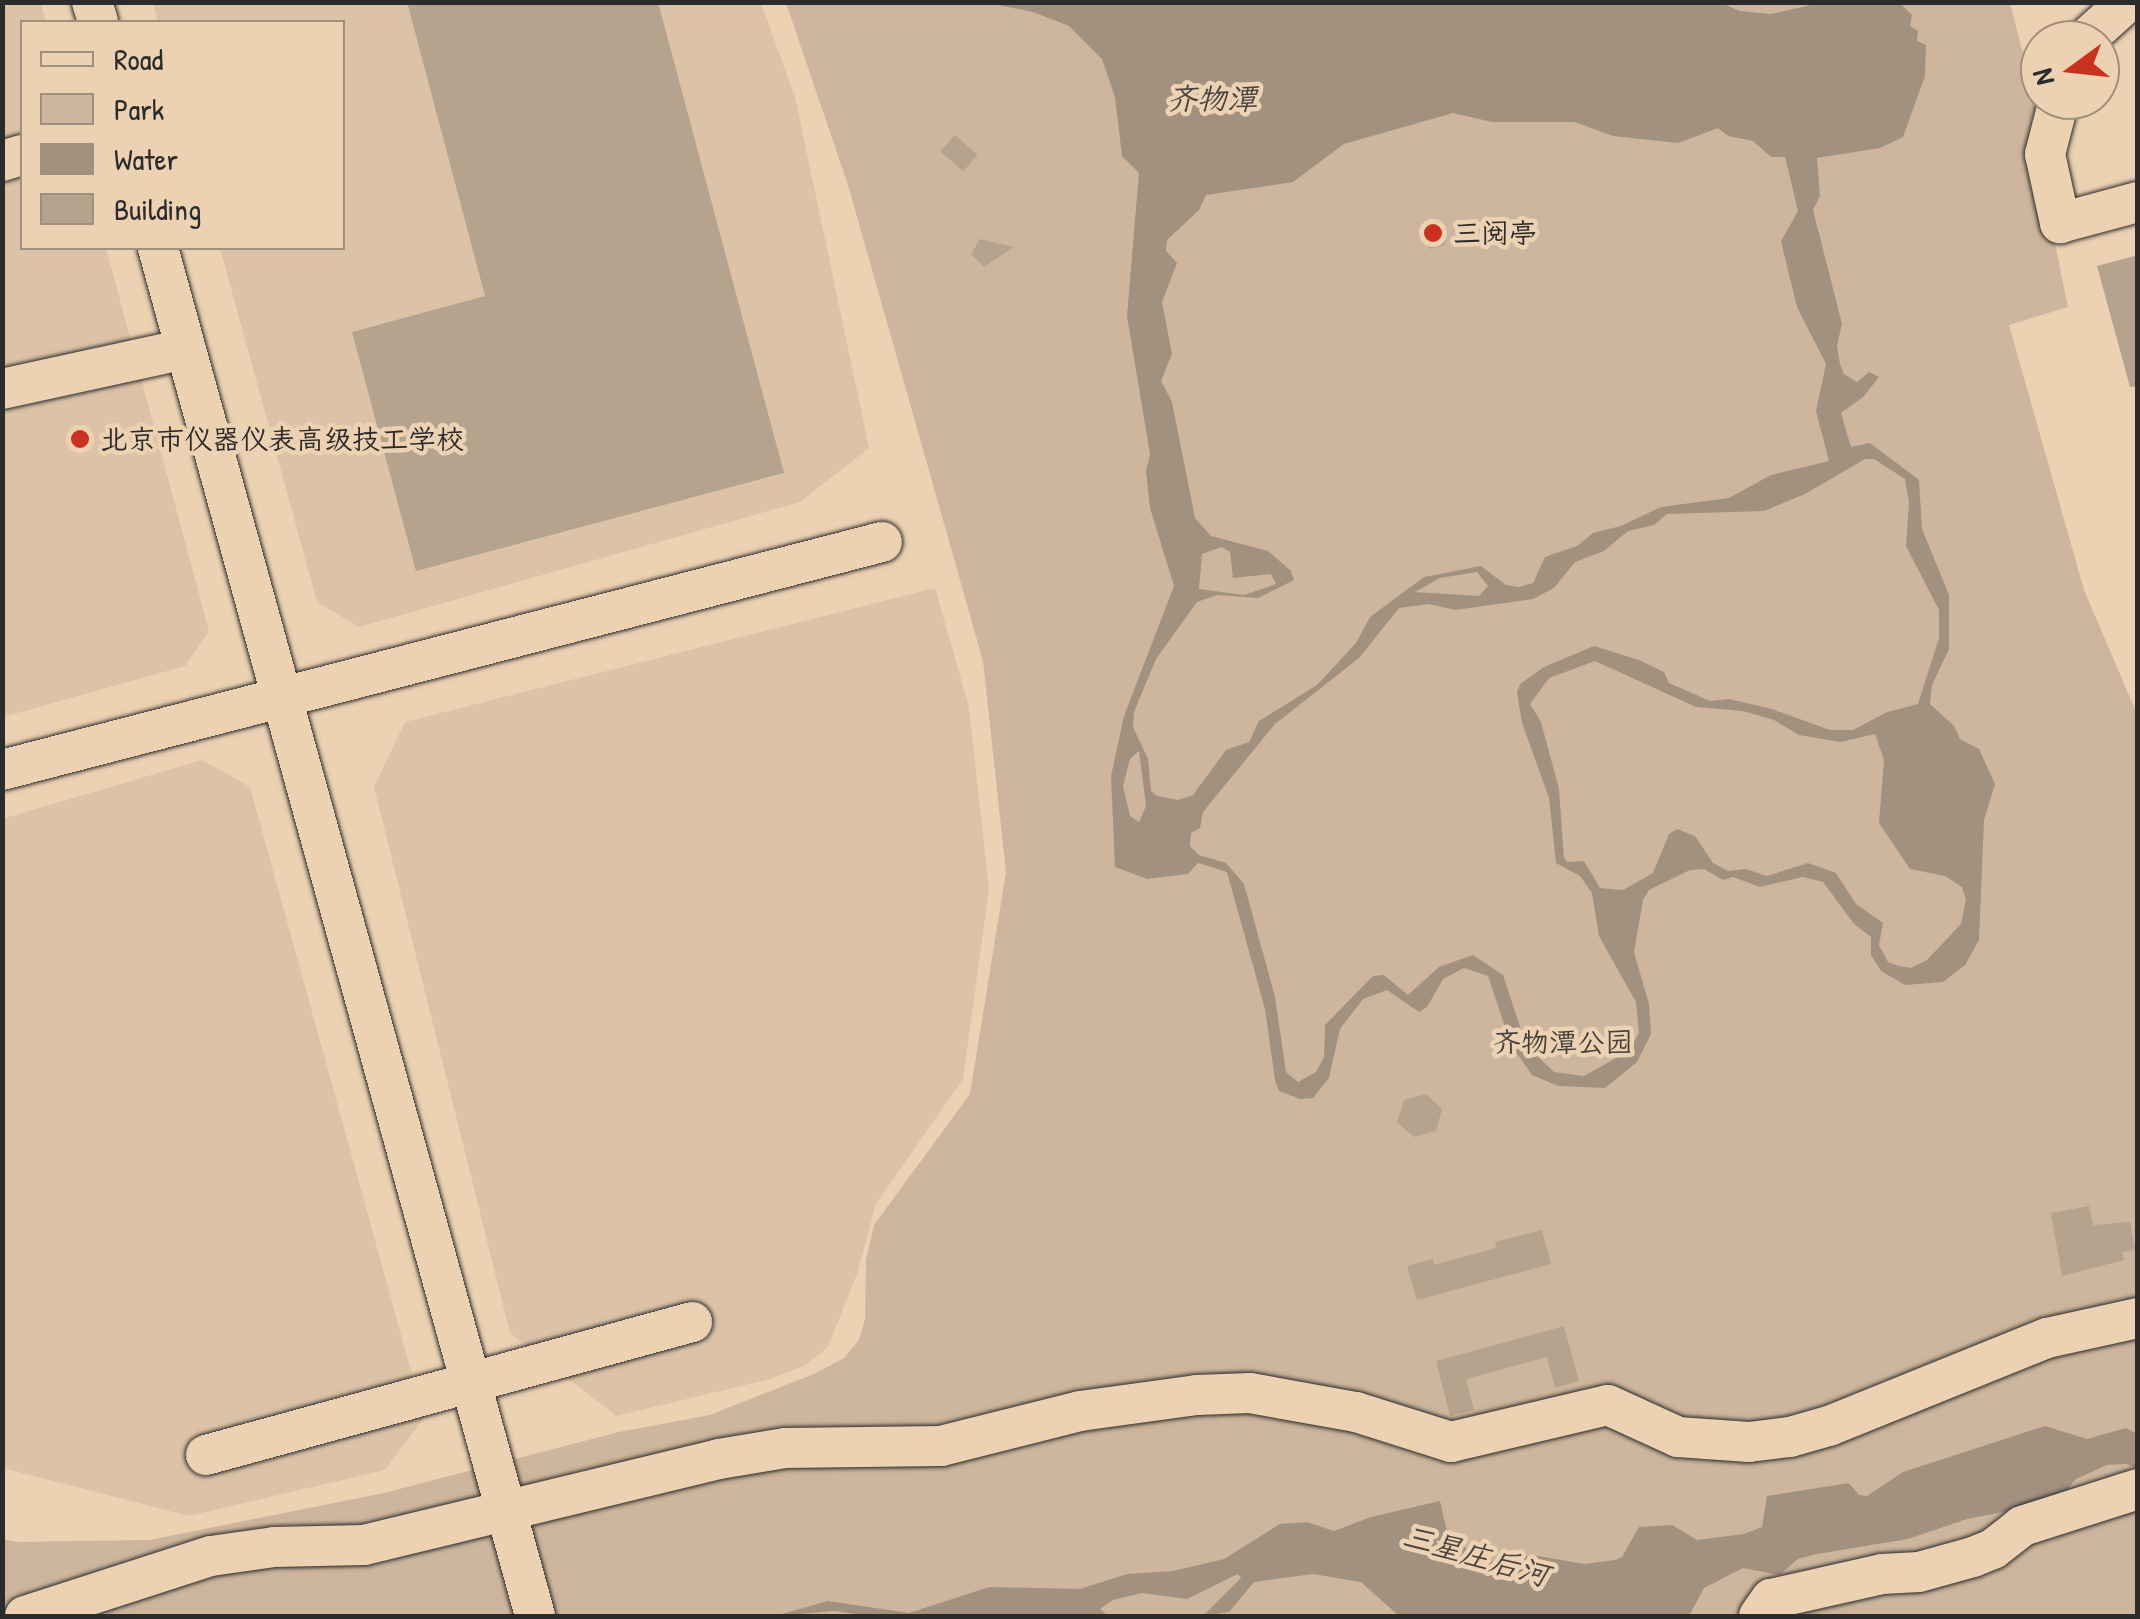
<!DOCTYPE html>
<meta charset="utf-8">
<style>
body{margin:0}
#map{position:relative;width:2140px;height:1619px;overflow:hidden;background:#ecd1b3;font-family:"Patrick Hand","LXGW WenKai TC",sans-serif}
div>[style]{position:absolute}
.built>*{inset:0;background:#dcc3a8}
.green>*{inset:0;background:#cdb69d}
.water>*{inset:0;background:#a2917f}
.building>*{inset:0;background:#b6a38e;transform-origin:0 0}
.roads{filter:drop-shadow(0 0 2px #2b2b2b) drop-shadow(0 0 2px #2b2b2b)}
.minor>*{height:40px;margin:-20px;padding:0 20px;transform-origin:20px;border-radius:20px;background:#ecd1b3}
.dots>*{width:28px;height:28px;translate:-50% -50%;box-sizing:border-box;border:5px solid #ecd1b3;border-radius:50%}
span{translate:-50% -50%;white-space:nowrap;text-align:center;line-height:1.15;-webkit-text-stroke:9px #ecd1b3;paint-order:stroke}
.poi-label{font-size:28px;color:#2b2b2b}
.left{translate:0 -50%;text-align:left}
.park-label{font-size:28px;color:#43403c}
.water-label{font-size:30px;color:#494440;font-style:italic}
.frame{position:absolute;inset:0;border:5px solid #2b2b2b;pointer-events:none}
.legend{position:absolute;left:20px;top:20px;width:325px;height:230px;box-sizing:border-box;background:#ecd1b3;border:2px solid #9f8f7d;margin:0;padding:12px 18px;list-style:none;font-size:30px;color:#2b2b2b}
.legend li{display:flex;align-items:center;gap:20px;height:50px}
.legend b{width:50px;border:2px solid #9f8f7d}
.north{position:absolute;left:2020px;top:20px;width:100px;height:100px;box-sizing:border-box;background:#ecd1b3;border:2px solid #9f8f7d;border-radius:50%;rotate:255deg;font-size:28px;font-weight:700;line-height:40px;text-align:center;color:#2b2b2b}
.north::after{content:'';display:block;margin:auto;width:35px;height:45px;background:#c8321e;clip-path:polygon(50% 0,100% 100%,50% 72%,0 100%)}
</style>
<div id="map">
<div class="built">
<div style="clip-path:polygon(3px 3px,41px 3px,46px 22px,22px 22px,22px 248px,106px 248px,209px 631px,185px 666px,3px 717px)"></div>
<div style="clip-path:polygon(153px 3px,761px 3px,795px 97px,869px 448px,800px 502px,359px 627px,317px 602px,220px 248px,342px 248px,342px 22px,158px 22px)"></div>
<div style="clip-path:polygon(935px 588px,969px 707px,989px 889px,963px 1079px,876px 1204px,857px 1274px,828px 1347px,804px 1366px,770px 1379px,616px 1416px,510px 1333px,374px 787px,405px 722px)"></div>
<div style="clip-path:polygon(202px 760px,250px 787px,424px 1418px,385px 1470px,189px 1516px,3px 1468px,2px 819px)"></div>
</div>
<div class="green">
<div style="clip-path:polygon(786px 3px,2010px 3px,2036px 104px,2031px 127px,2068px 307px,2009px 325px,2084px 590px,2137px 714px,2137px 1616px,3px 1616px,2px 1539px,18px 1542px,149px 1540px,384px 1493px,619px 1432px,710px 1415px,816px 1373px,844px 1358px,859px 1340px,865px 1319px,866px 1260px,874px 1225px,970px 1094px,1006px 872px,983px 661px,848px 185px)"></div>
</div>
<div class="water">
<div style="clip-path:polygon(evenodd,1721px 3px,1740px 11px,1771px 14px,1819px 3px,1900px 3px,1912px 15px,1910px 26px,1918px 31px,1917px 41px,1926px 45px,1925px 76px,1903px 137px,1880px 148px,1817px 158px,1820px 196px,1813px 210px,1842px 324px,1837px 346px,1840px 364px,1844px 374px,1857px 382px,1869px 372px,1879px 377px,1863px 397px,1841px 413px,1851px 447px,1870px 443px,1919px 480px,1922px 529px,1949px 595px,1949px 649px,1932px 685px,1930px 704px,1954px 726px,1960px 739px,1979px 749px,1995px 784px,1984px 820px,1979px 940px,1965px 965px,1943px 982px,1905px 985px,1881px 971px,1871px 955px,1871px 937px,1854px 924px,1823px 882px,1803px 877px,1760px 887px,1733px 877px,1723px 880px,1704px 869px,1690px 870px,1649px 890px,1643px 900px,1634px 952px,1649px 1004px,1651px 1034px,1637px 1062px,1605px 1088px,1558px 1086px,1532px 1075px,1511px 1045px,1488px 976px,1464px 968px,1443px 979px,1427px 1007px,1419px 1012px,1387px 990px,1363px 999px,1340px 1029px,1329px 1078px,1313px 1098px,1300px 1099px,1279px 1091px,1275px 1080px,1265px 1009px,1227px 872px,1198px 863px,1188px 874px,1147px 879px,1115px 867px,1111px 776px,1124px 716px,1174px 586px,1150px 508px,1146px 471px,1150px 454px,1127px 316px,1139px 173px,1122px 156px,1115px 97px,1102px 59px,1069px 26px,1033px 12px,988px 3px,1721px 3px,1453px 113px,1492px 122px,1575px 122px,1613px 136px,1678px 143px,1718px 128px,1728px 136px,1753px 141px,1771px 157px,1785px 157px,1798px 211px,1781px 241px,1797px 307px,1826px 364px,1816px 411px,1829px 461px,1771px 475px,1729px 498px,1661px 507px,1621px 526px,1593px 533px,1577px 546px,1545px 557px,1533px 583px,1519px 587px,1506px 585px,1481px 566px,1424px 577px,1370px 617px,1356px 643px,1317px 685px,1259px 721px,1249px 742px,1226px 750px,1193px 795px,1178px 800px,1157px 796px,1151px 791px,1148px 759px,1133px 727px,1134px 712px,1156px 659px,1197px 602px,1217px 595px,1258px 598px,1294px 580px,1291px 571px,1268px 551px,1211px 536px,1195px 518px,1172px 402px,1161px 381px,1172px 354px,1162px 302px,1177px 263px,1166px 251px,1167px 240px,1199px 210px,1206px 195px,1293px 182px,1344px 144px,1453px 113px,1721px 3px,1865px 459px,1874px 459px,1905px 479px,1909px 503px,1906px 546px,1939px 610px,1939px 638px,1918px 704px,1887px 712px,1853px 730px,1830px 730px,1772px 709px,1729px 699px,1710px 701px,1669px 683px,1664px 672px,1639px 660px,1594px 646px,1544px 667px,1520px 684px,1517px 692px,1522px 723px,1549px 798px,1556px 863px,1580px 876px,1592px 893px,1599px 936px,1636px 1002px,1639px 1033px,1629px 1051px,1584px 1076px,1554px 1072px,1532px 1051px,1522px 1033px,1503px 975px,1473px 955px,1439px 967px,1408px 995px,1384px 975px,1373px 976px,1325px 1025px,1324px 1057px,1316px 1072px,1298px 1082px,1286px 1072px,1275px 997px,1244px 884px,1226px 863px,1199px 855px,1190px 846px,1191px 833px,1200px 828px,1203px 812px,1275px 724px,1359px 658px,1399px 608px,1429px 604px,1455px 610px,1533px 599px,1554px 588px,1575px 562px,1604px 551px,1628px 531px,1654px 525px,1667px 514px,1764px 511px,1805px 494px,1865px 459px,1721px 3px,1222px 547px,1230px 552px,1233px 578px,1271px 574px,1276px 584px,1244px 595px,1199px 589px,1202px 554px,1222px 547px,1721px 3px,1477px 572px,1488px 586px,1479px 596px,1415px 592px,1440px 578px,1477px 572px,1721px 3px,1595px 661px,1696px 707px,1743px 711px,1774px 720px,1799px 735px,1841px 742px,1875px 734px,1884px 760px,1879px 823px,1910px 869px,1945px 876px,1962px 887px,1966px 900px,1961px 924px,1927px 960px,1911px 968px,1899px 966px,1888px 962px,1879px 945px,1883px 923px,1856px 904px,1836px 873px,1808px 863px,1767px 876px,1746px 869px,1728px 871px,1713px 863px,1695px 836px,1677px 829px,1669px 834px,1653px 873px,1623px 890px,1600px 888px,1584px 861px,1567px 862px,1564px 858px,1559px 789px,1541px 722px,1530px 704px,1549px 678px,1595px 661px,1721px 3px,1139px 751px,1146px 806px,1139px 822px,1130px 816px,1123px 786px,1130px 759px,1139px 751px)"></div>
<div style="clip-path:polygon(2045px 1426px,2087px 1439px,2126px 1428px,2137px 1434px,2137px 1468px,2127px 1464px,2107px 1465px,2076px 1479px,2056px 1502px,1967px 1519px,1908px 1539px,1817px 1554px,1798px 1559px,1779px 1575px,1743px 1568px,1704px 1588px,1689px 1616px,1399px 1616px,1361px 1582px,1313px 1574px,1254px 1582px,1229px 1612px,1203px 1616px,1241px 1578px,1238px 1574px,1187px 1599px,1142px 1593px,1113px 1600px,1100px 1609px,1108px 1616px,868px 1616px,835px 1611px,775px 1616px,828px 1601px,909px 1613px,989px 1587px,1080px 1589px,1127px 1574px,1173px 1571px,1224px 1559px,1280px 1524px,1307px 1522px,1334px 1531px,1371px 1517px,1440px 1501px,1447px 1532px,1483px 1563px,1533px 1555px,1584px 1564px,1615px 1560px,1622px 1557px,1639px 1527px,1672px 1525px,1697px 1540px,1744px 1534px,1762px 1527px,1767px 1496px,1849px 1483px,1859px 1495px,1867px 1496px,1903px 1472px)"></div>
</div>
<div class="building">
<div style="clip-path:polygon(407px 2px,658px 2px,784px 473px,416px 571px,352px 332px,485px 296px)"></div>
<div style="left:955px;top:135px;width:30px;height:22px;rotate:41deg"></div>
<div style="clip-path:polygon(1436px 220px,1447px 229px,1445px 245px,1430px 249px,1419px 238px,1423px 223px)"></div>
<div style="clip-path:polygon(980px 239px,1014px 247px,984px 267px,971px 254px)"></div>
<div style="clip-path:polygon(2138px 255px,2138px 386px,2130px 387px,2097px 266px)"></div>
<div style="clip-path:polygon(1426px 1094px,1442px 1109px,1436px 1131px,1414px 1137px,1397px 1122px,1404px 1100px)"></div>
<div style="clip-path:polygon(2089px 1206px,2093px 1225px,2130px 1222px,2135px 1250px,2122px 1252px,2124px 1260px,2062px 1276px,2051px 1213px)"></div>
<div style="clip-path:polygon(1542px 1230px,1551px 1264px,1417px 1300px,1407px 1266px,1433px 1259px,1434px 1265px,1496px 1248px,1495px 1242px)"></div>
<div style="clip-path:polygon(1564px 1326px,1579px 1381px,1555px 1388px,1547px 1357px,1466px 1379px,1474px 1410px,1450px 1416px,1436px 1361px)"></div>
</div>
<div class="roads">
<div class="minor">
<div style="left:92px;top:2px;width:21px;rotate:73deg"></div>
<div style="left:2085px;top:40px;width:57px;rotate:-42.1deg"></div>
<div style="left:2059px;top:100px;width:56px;rotate:104.5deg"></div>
<div style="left:2045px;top:154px;width:71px;rotate:77.7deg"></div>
<div style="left:2060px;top:223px;width:81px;rotate:-15.1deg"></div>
<div style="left:2px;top:161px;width:21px;rotate:-17deg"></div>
<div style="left:158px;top:248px;width:1419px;rotate:74.59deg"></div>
<div style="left:2px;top:389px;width:187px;rotate:-12.3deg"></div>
<div style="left:2px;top:770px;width:909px;rotate:-14.53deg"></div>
<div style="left:206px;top:1455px;width:504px;rotate:-15.3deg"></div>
<div style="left:25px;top:1616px;width:195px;rotate:-17.9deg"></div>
<div style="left:211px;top:1556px;width:64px;rotate:-8.1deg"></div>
<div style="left:274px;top:1547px;width:90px;rotate:-1.3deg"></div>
<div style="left:364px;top:1545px;width:365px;rotate:-13.6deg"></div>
<div style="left:719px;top:1459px;width:67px;rotate:-9.5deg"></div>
<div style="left:785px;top:1448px;width:156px;rotate:-0.7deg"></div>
<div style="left:941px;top:1446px;width:143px;rotate:-14.1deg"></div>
<div style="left:1080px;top:1411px;width:118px;rotate:-7.8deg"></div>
<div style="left:1197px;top:1395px;width:53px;rotate:-2.2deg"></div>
<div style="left:1250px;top:1393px;width:108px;rotate:10.2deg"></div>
<div style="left:1356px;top:1412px;width:100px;rotate:17.5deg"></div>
<div style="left:1451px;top:1442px;width:161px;rotate:-13.3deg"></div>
<div style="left:1608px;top:1405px;width:77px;rotate:24.6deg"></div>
<div style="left:1678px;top:1437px;width:71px;rotate:4deg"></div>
<div style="left:1749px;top:1442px;width:41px;rotate:-7deg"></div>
<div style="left:1790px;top:1437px;width:41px;rotate:-15.8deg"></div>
<div style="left:1829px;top:1426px;width:235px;rotate:-22deg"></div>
<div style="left:2047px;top:1338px;width:93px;rotate:-12.4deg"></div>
<div style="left:1759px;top:1616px;width:21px;rotate:-55deg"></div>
<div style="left:1771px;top:1599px;width:114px;rotate:-12.7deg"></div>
<div style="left:1882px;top:1574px;width:37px;rotate:-3deg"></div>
<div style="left:1919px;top:1572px;width:56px;rotate:-15.5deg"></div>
<div style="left:1973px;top:1557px;width:22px;rotate:-22deg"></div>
<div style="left:1993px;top:1549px;width:37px;rotate:-38deg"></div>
<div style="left:2022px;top:1526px;width:122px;rotate:-17.7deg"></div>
</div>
</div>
<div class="dots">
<div style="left:1433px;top:233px;background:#c8321e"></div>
<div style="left:80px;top:439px;background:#c8321e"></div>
</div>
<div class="poi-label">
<span class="left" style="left:1453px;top:233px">三阅亭</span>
<span class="left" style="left:100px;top:439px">北京市仪器仪表高级技工学校</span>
</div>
<div class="park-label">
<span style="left:1563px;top:1042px">齐物潭公园</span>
</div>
<div class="water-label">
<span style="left:1212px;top:98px">齐物潭</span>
<span style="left:1476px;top:1555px;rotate:16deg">三星庄后河</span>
</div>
<div class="frame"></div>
<ul class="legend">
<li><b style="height:12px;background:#ecd1b3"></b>Road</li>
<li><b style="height:28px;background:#cdb69d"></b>Park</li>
<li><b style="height:28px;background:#a2917f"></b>Water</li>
<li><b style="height:28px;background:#b6a38e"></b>Building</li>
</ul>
<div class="north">N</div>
</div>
